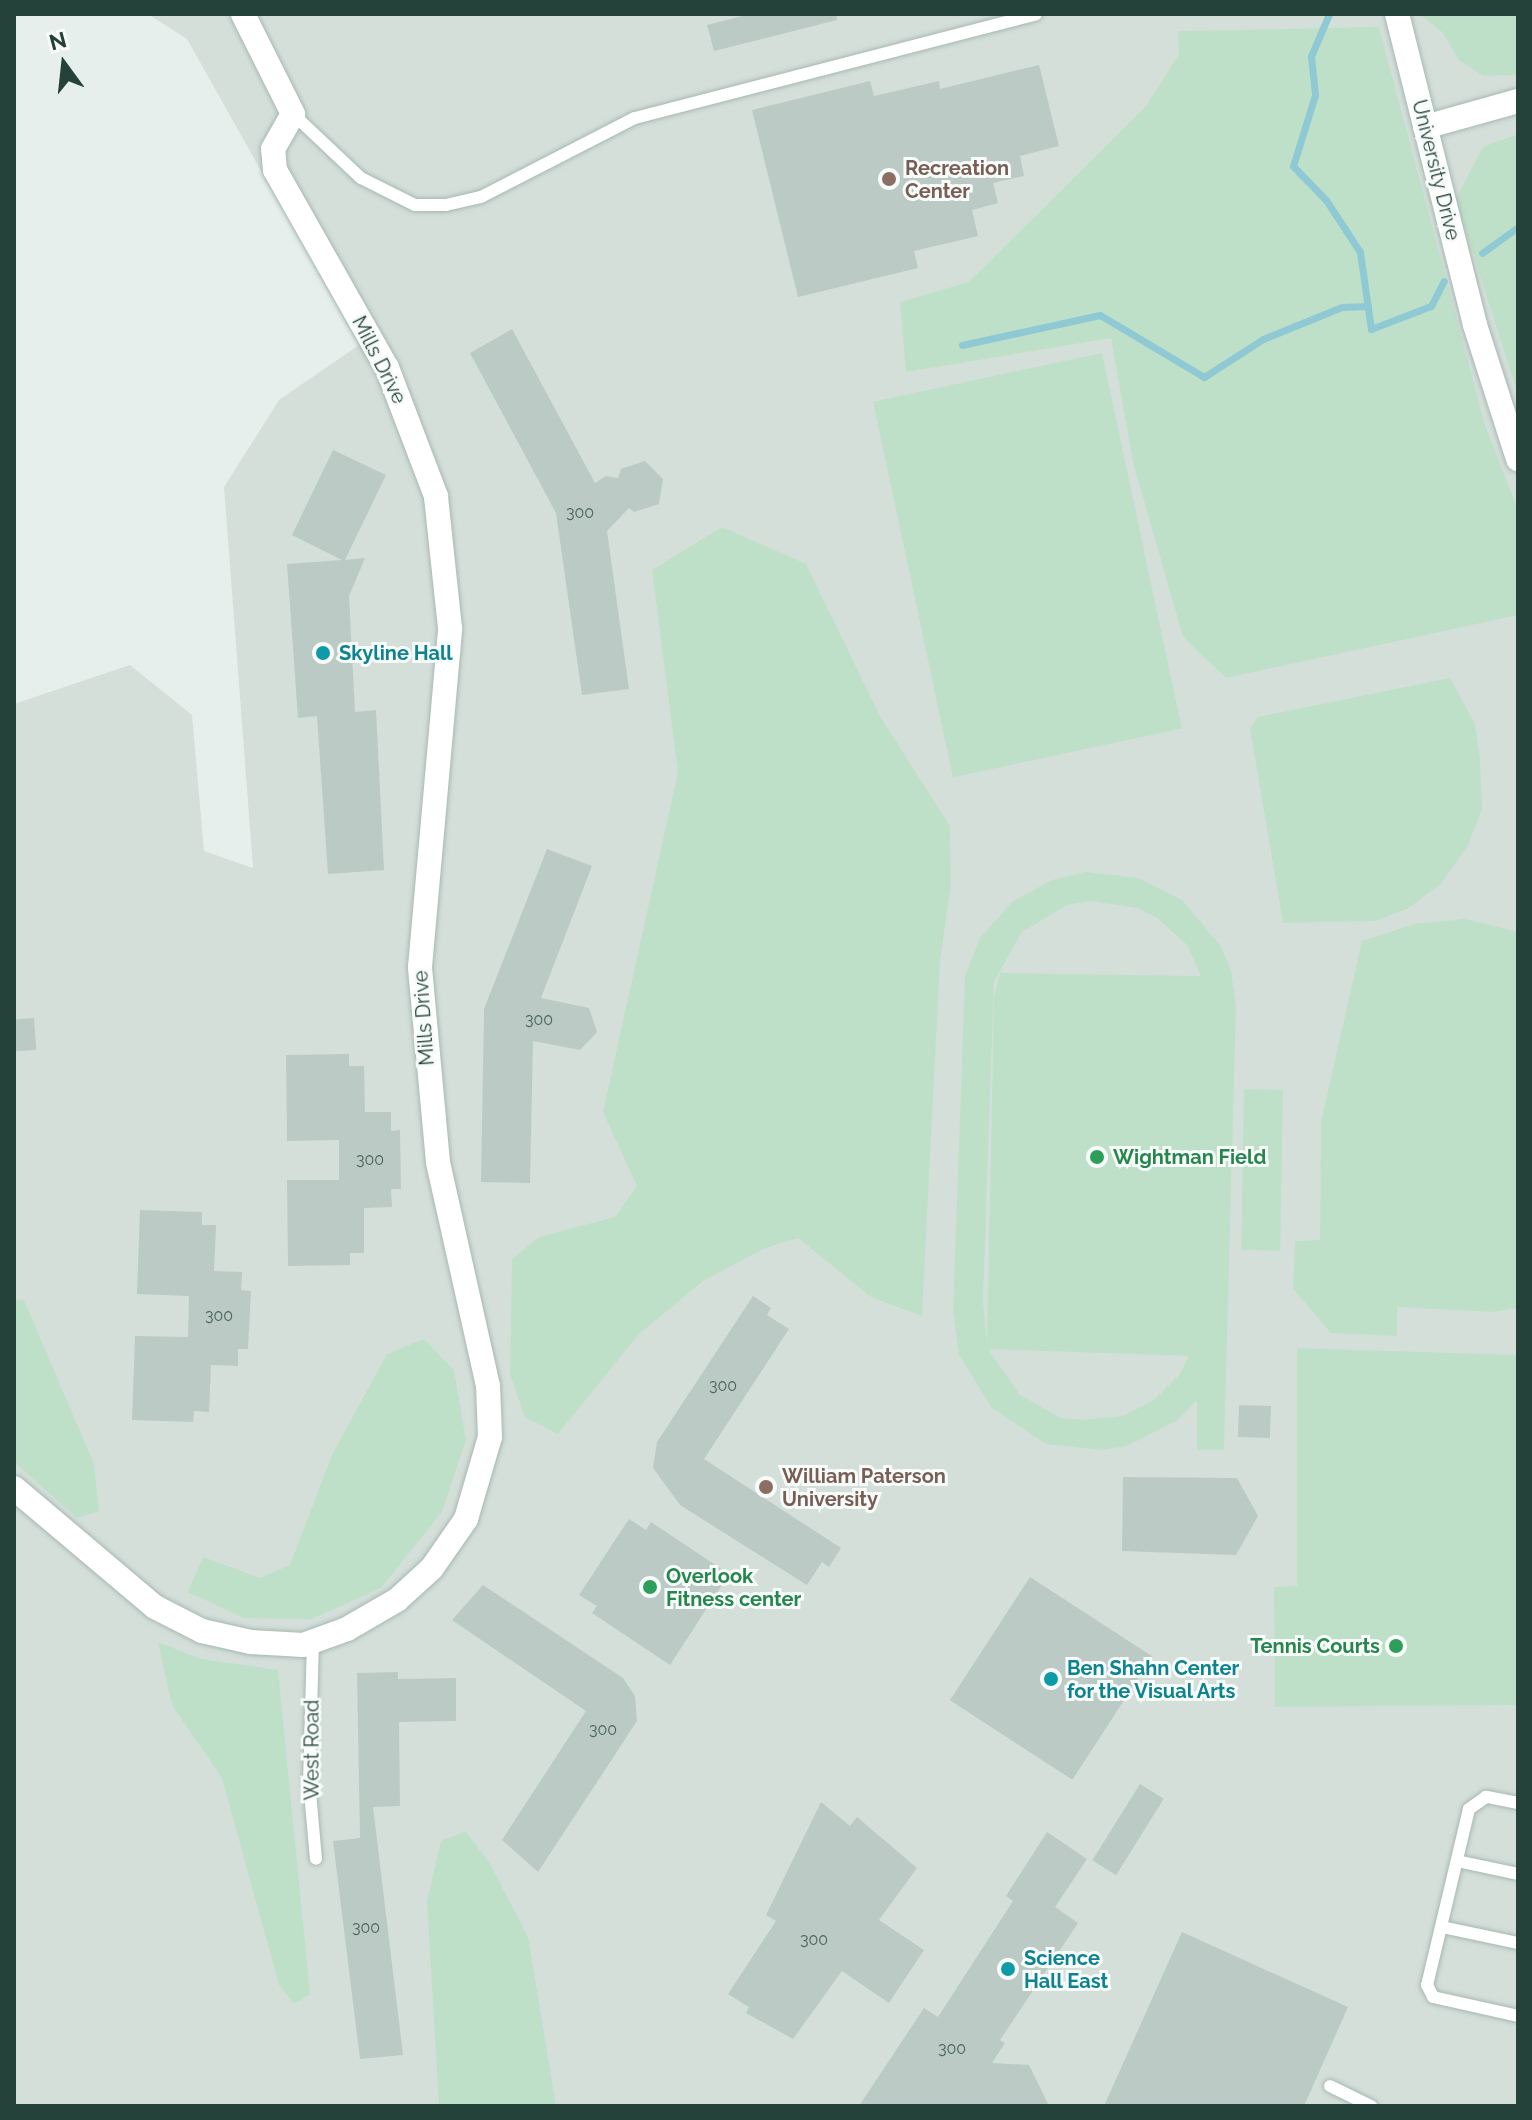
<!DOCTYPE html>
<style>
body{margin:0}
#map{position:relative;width:1532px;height:2120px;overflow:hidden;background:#e6efeb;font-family:Raleway,sans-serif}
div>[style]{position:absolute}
.built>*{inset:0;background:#d4dfda}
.green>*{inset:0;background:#bfe0c8;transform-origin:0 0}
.stream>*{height:7px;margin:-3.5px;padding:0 3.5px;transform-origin:3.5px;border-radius:3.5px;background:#8ec9d4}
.building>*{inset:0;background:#bbcac4;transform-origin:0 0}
.roads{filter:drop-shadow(0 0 2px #a8b8b2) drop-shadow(0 0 2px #a8b8b2)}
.service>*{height:12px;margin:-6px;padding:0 6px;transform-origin:6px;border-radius:6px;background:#fff}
.minor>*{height:24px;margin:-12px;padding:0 12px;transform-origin:12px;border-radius:12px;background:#fff}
.dots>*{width:22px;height:22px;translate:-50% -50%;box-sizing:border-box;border:4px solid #f7fbf9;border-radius:50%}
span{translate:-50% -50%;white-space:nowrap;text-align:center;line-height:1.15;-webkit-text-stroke:6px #f7fbf9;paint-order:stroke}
.number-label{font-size:16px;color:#4a645c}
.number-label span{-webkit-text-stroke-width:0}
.education-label{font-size:20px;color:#785e54;font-weight:700}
.left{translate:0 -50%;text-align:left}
.street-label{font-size:20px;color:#24423a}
.culture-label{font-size:20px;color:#0d838f;font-weight:700}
.leisure-label{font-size:20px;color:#27864d;font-weight:700}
.right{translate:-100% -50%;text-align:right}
.frame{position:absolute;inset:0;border:16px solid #24423a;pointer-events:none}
.north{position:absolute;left:24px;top:24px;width:80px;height:80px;-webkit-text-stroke:6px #f7fbf9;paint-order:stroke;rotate:345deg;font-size:22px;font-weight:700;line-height:32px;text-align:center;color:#24423a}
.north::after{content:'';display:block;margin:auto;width:28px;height:36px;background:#24423a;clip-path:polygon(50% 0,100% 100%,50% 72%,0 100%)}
</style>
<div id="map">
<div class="built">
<div style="clip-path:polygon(148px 14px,1518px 14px,1518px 2106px,14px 2106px,14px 704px,130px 665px,192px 715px,204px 851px,253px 868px,224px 487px,279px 400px,359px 345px,187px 39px)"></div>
</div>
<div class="green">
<div style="clip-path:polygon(1419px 14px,1518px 14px,1518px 75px,1483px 76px,1459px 60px,1442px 32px)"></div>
<div style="clip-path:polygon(1379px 27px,1485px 425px,1518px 510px,1518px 615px,1226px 678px,1183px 637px,1133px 462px,1111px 338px,906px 372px,900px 302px,969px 282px,1146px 106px,1179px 54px,1178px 31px)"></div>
<div style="clip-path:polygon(1518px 134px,1518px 395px,1456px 199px,1483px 147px)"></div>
<div style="left:1102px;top:353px;width:384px;height:234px;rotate:78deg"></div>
<div style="clip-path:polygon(722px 527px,806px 564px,881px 718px,950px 826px,951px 883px,940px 961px,922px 1316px,871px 1297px,798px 1238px,765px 1248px,703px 1281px,639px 1334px,558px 1434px,525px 1417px,510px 1375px,512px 1259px,539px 1237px,615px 1217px,637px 1186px,603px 1112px,678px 772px,652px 570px)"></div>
<div style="clip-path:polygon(1450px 678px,1475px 724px,1480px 760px,1482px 809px,1468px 845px,1441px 884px,1407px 909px,1375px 921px,1283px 923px,1250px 728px,1258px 717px)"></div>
<div style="clip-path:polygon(evenodd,1086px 872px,1138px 878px,1182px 900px,1220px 945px,1231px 970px,1236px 1007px,1224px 1450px,1197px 1450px,1197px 1400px,1176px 1421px,1127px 1446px,1102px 1450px,1046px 1444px,992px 1408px,959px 1355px,953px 1311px,965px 976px,980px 938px,1013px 901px,1052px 880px,1086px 872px,1090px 901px,1138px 908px,1157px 918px,1187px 945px,1201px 976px,1000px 973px,994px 997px,987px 1343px,983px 1302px,994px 981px,1022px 932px,1067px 905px,1090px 901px,1086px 872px,989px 1350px,990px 1349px,1189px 1356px,1180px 1374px,1154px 1400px,1123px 1416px,1081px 1420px,1061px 1418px,1019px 1394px,989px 1350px)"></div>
<div style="clip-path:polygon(1465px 919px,1518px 932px,1518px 1308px,1492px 1312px,1397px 1307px,1397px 1336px,1331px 1333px,1293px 1289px,1295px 1241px,1320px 1240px,1321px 1122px,1362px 941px,1415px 924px)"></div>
<div style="left:1244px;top:1089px;width:39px;height:161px;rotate:1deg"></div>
<div style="clip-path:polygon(14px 1299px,24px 1300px,94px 1464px,99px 1511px,77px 1518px,14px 1462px)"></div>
<div style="clip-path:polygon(424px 1339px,454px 1370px,466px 1440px,442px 1512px,381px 1588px,312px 1619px,244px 1618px,188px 1592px,203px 1557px,260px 1578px,290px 1565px,332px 1455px,387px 1354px)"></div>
<div style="clip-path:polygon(1297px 1348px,1518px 1355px,1518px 1705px,1275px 1707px,1274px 1587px,1297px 1586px)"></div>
<div style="clip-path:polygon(158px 1642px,201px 1659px,278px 1670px,310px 1994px,294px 2004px,279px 1985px,222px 1778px,172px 1705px)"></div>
<div style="clip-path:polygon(466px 1831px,490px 1864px,528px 1937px,556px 2106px,439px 2106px,427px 1901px,441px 1841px)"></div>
</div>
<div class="stream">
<div style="left:1329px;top:14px;width:46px;rotate:113.2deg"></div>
<div style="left:1311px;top:56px;width:39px;rotate:84deg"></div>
<div style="left:1315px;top:95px;width:74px;rotate:107.2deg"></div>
<div style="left:1293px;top:166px;width:47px;rotate:45.9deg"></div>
<div style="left:1326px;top:200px;width:62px;rotate:56.8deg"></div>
<div style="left:1360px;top:252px;width:78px;rotate:81.9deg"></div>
<div style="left:1371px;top:329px;width:64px;rotate:-21deg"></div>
<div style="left:1431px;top:306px;width:28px;rotate:-63deg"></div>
<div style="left:1482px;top:253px;width:44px;rotate:-35.8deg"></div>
<div style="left:962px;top:345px;width:141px;rotate:-12.3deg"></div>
<div style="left:1100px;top:315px;width:121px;rotate:30.8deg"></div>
<div style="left:1204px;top:377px;width:70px;rotate:-32.8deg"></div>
<div style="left:1263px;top:339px;width:85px;rotate:-22.1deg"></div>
<div style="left:1342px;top:307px;width:26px;rotate:-2deg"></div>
</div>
<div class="building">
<div style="clip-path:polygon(750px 14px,836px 14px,837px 20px,714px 51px,707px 25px)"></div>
<div style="clip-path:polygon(1039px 65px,1059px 146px,1020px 156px,1024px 176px,993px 183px,998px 203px,972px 210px,978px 236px,914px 251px,918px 268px,798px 297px,752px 110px,870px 81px,874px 96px,939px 81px,940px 89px)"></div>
<div style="clip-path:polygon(512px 329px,595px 483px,606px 476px,618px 478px,621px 469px,645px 461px,663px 479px,659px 504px,634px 512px,629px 508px,607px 531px,629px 689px,582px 695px,556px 513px,470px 353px)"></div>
<div style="clip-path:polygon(333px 450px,386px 475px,345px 560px,365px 558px,349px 596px,355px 712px,376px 710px,384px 870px,328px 874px,317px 716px,298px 718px,287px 564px,342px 560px,292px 535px)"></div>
<div style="clip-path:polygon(547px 849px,592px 866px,541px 998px,589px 1008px,597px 1032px,580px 1050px,533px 1041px,530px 1183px,481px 1182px,484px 1009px)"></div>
<div style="left:34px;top:1018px;width:32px;height:20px;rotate:86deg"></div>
<div style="clip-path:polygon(349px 1054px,349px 1066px,364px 1066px,365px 1112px,391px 1112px,391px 1131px,400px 1130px,401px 1189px,391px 1189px,392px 1207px,364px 1208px,364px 1253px,350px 1253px,350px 1265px,288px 1266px,287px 1180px,339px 1180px,339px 1140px,287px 1141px,286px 1055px)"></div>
<div style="clip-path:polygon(140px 1210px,202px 1212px,202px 1225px,216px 1225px,214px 1271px,242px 1272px,241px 1290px,251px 1291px,248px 1349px,238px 1349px,238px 1366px,211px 1365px,209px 1412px,194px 1411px,193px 1422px,132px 1420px,135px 1336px,188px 1337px,189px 1296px,137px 1294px)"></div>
<div style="clip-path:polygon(753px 1296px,771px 1308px,767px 1315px,789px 1329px,704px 1459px,841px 1548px,829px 1567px,822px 1562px,807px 1585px,680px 1505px,653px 1468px,657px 1442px)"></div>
<div style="left:1239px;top:1405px;width:32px;height:32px;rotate:2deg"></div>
<div style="clip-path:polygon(1123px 1477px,1237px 1478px,1258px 1516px,1236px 1555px,1122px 1551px)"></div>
<div style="clip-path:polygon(629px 1519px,646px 1530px,651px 1522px,729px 1574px,670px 1665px,592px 1613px,597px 1606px,579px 1595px)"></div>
<div style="left:1030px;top:1577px;width:146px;height:147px;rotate:33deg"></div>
<div style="clip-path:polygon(483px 1585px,623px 1678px,635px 1696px,637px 1721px,538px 1872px,502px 1840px,586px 1711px,452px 1620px)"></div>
<div style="clip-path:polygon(398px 1672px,398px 1679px,456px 1678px,456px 1721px,399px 1722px,400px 1806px,373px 1807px,403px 2055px,360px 2059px,333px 1841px,360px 1838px,357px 1673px)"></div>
<div style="left:1140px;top:1784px;width:28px;height:90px;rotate:32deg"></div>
<div style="clip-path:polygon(821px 1802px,850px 1826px,857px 1817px,917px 1868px,879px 1920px,924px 1950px,889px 2003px,842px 1971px,793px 2039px,746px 2013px,749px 2007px,728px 1994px,776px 1921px,766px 1915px)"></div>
<div style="clip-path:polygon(1047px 1832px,1087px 1859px,1055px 1907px,1078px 1923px,1000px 2040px,1005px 2043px,992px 2063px,1029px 2065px,1049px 2106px,859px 2106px,924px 2008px,938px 2017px,1013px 1901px,1006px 1896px)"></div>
<div style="clip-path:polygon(1182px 1932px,1348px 2007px,1304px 2106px,1104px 2106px)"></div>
</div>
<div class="roads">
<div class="service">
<div style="left:293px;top:114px;width:93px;rotate:43.3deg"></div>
<div style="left:361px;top:178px;width:60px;rotate:26.6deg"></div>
<div style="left:415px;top:205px;width:31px"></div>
<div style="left:446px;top:205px;width:36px;rotate:-13deg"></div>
<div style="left:481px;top:197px;width:173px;rotate:-27.2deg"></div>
<div style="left:635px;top:118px;width:414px;rotate:-14.5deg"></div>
<div style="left:313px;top:1641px;width:140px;rotate:91.6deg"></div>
<div style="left:309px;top:1781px;width:78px;rotate:84.9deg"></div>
<div style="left:1518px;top:1803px;width:33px;rotate:-169deg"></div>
<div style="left:1486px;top:1797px;width:21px;rotate:145deg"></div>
<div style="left:1469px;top:1809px;width:181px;rotate:103.4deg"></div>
<div style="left:1427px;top:1985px;width:13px;rotate:63deg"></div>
<div style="left:1433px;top:1997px;width:87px;rotate:12.6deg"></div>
<div style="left:1457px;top:1861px;width:62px;rotate:12deg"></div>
<div style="left:1442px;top:1927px;width:78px;rotate:11.9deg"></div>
<div style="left:1330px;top:2086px;width:46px;rotate:26deg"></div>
</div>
<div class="minor">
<div style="left:1397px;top:14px;width:321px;rotate:75.9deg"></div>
<div style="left:1475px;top:325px;width:141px;rotate:72.2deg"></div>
<div style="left:1425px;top:127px;width:97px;rotate:-15.6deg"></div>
<div style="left:14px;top:1488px;width:185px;rotate:40.2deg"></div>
<div style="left:155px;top:1607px;width:53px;rotate:27.1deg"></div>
<div style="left:202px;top:1631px;width:50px;rotate:12.7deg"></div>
<div style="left:251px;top:1642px;width:52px;rotate:3.3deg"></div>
<div style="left:303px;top:1645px;width:47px;rotate:-20deg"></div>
<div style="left:347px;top:1629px;width:58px;rotate:-30.1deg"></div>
<div style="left:397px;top:1600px;width:47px;rotate:-42.4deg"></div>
<div style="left:432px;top:1568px;width:60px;rotate:-55.2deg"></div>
<div style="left:466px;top:1519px;width:85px;rotate:-73.7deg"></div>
<div style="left:490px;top:1437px;width:51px;rotate:-92.2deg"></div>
<div style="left:488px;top:1386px;width:230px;rotate:-102.6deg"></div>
<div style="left:438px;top:1162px;width:196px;rotate:-95.3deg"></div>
<div style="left:420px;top:967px;width:340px;rotate:-84.9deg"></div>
<div style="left:450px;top:628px;width:133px;rotate:-96.1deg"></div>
<div style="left:436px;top:496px;width:137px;rotate:-110.9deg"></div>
<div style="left:387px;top:368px;width:227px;rotate:-119.5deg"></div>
<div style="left:275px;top:170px;width:21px;rotate:-95deg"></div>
<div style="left:273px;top:149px;width:40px;rotate:-60.3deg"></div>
<div style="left:293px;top:114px;width:112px;rotate:-116.6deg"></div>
</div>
</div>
<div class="dots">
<div style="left:889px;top:179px;background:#8d6e63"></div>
<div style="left:323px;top:653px;background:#0f9aa8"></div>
<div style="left:1097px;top:1157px;background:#2e9e5b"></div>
<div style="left:766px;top:1487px;background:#8d6e63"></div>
<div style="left:650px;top:1587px;background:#2e9e5b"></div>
<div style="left:1396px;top:1646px;background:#2e9e5b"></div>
<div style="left:1051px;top:1679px;background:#0f9aa8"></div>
<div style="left:1008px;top:1969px;background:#0f9aa8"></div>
</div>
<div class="number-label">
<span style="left:580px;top:513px">300</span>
<span style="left:539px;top:1020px">300</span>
<span style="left:370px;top:1160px">300</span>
<span style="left:219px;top:1316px">300</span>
<span style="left:723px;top:1386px">300</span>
<span style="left:603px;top:1730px">300</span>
<span style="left:366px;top:1928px">300</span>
<span style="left:814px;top:1940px">300</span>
<span style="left:952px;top:2049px">300</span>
</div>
<div class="education-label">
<span class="left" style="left:905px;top:180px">Recreation<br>Center</span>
<span class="left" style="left:782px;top:1488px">William Paterson<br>University</span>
</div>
<div class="street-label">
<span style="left:1436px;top:170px;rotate:76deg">University Drive</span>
<span style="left:379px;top:360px;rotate:63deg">Mills Drive</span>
<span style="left:424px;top:1018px;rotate:-94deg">Mills Drive</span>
<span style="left:312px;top:1750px;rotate:-90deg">West Road</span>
</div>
<div class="culture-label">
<span class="left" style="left:339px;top:653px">Skyline Hall</span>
<span class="left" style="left:1067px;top:1680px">Ben Shahn Center<br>for the Visual Arts</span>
<span class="left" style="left:1024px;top:1970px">Science<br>Hall East</span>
</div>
<div class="leisure-label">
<span class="left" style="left:1113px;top:1157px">Wightman Field</span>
<span class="left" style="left:666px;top:1588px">Overlook<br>Fitness center</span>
<span class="right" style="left:1380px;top:1646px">Tennis Courts</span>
</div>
<div class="frame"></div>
<div class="north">N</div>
</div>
